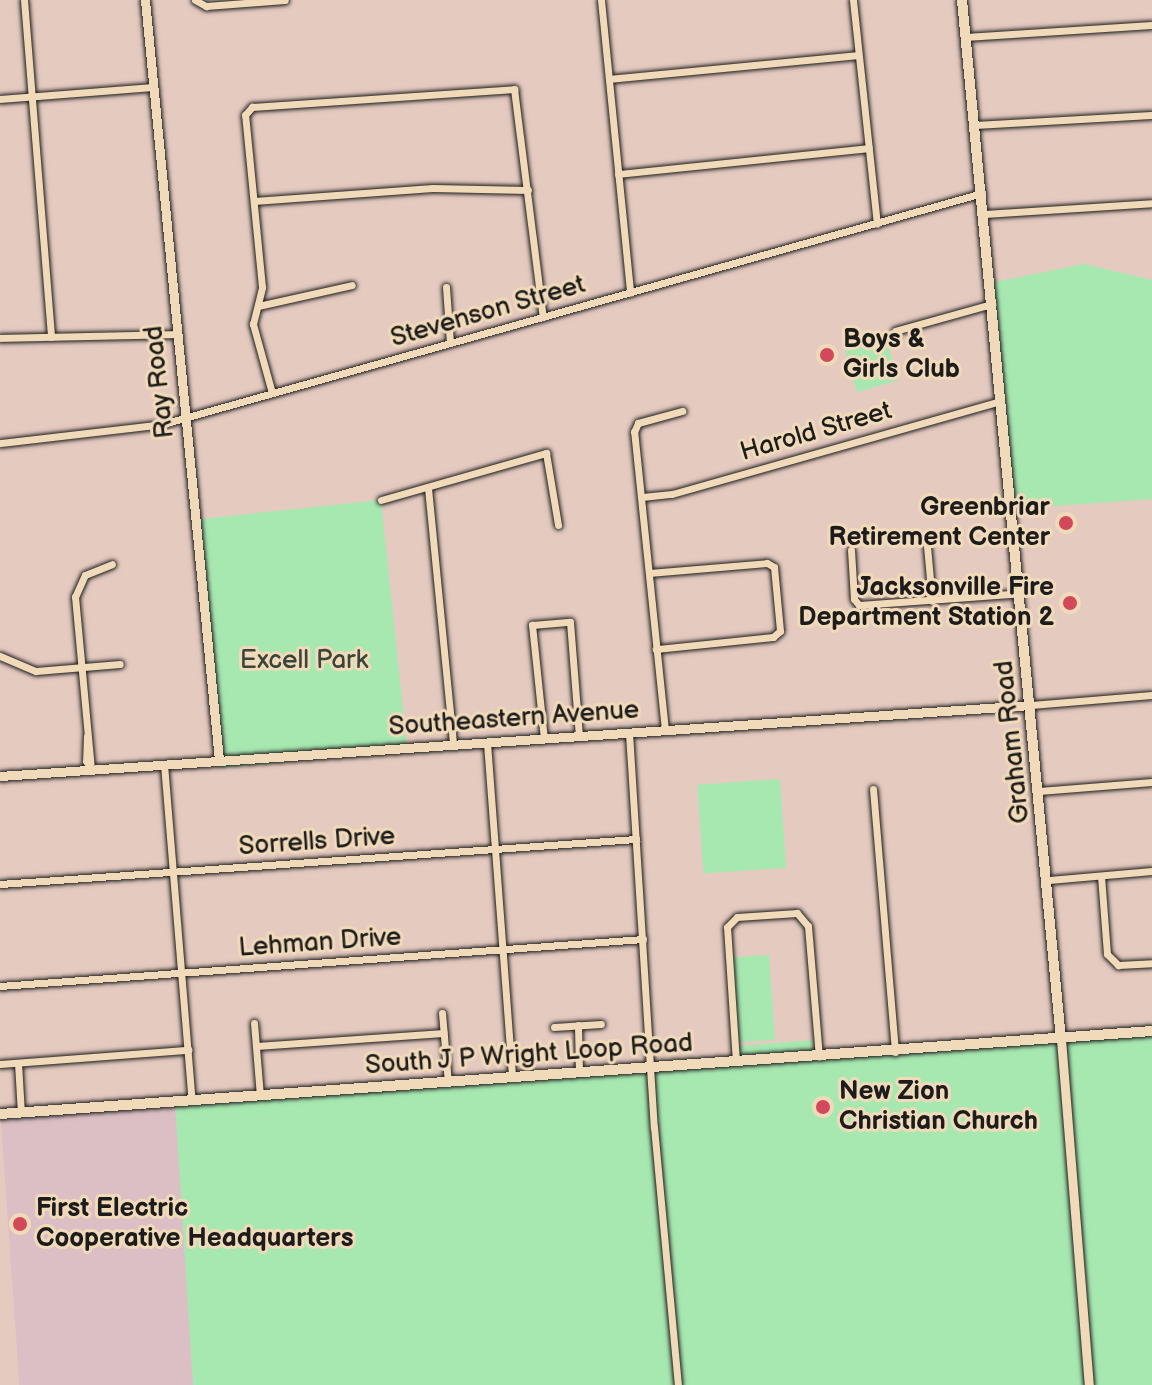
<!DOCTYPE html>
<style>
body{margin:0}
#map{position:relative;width:1152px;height:1385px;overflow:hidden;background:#e5cac0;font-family:"Balsamiq Sans",sans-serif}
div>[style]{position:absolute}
.built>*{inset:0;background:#dcbfc4;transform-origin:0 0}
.green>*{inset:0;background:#a7e8b1;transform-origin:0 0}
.roads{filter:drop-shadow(0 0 2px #1c1c1c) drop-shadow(0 0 2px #1c1c1c)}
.minor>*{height:7px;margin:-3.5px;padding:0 3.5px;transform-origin:3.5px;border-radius:3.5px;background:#f1dab9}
.tertiary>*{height:9px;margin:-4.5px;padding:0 4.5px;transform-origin:4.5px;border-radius:4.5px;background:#f1dab9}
.secondary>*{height:10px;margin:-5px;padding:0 5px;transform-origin:5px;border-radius:5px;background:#f1dab9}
.dots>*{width:22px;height:22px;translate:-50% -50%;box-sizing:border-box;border:4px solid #f1dab9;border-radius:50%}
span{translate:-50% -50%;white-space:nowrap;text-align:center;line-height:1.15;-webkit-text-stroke:6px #f1dab9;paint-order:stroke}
.street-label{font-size:26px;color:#1c1c1c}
.poi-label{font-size:26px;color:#1c1c1c;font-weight:700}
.left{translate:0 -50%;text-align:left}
.right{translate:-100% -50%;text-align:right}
.park-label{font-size:26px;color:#38453a}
</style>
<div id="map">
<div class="built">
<div style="left:175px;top:1102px;width:284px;height:175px;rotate:86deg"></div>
</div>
<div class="green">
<div style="clip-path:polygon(1084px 264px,1152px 280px,1152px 499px,1012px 509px,990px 283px)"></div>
<div style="left:886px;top:338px;width:44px;height:43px;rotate:74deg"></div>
<div style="left:381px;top:500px;width:250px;height:188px;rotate:84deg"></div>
<div style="left:780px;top:779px;width:89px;height:83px;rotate:86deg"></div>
<div style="left:769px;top:955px;width:85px;height:36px;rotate:86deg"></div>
<div style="clip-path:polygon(1152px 1031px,1152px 1385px,193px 1385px,175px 1102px)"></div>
<div style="clip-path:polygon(813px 1040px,812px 1052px,739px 1055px,738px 1046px)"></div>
</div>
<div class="roads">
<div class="minor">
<div style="left:24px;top:0;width:338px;rotate:85.4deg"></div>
<div style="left:195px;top:0;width:13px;rotate:29deg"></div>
<div style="left:206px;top:6px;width:79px;rotate:-4.3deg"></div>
<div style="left:601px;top:0;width:294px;rotate:84.3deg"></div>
<div style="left:853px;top:0;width:225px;rotate:83.9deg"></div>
<div style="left:965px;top:37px;width:187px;rotate:-3.7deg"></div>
<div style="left:609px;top:79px;width:250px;rotate:-5.5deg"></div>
<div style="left:0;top:99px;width:153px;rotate:-4.5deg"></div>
<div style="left:974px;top:125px;width:178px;rotate:-3.2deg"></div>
<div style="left:618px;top:174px;width:252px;rotate:-5.9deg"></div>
<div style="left:254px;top:201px;width:179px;rotate:-4.2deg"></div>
<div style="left:433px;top:188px;width:95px;rotate:1.2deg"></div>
<div style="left:984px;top:214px;width:168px;rotate:-3.7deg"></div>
<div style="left:446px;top:287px;width:56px;rotate:85.9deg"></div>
<div style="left:258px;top:306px;width:96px;rotate:-12.6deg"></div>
<div style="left:895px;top:331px;width:101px;rotate:-15.6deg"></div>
<div style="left:0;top:338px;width:177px;rotate:-1.3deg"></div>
<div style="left:272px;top:393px;width:72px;rotate:-105.4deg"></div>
<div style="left:253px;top:324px;width:38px;rotate:-76deg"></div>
<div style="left:262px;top:287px;width:173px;rotate:-95.6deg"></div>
<div style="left:245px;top:115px;width:11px;rotate:-49deg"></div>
<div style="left:252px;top:107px;width:263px;rotate:-3.9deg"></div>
<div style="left:514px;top:89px;width:230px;rotate:82.8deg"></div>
<div style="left:0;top:443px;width:164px;rotate:-6.6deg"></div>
<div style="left:163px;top:424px;width:851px;rotate:-15.75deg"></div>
<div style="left:428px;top:488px;width:258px;rotate:84.4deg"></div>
<div style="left:642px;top:497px;width:30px;rotate:-6deg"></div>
<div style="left:672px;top:494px;width:342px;rotate:-15.8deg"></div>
<div style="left:381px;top:500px;width:172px;rotate:-15.9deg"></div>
<div style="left:546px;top:453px;width:73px;rotate:80.5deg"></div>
<div style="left:927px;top:546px;width:55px;rotate:84.8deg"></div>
<div style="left:851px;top:550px;width:49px;rotate:86.5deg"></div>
<div style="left:854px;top:599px;width:8px;rotate:50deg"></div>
<div style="left:859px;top:605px;width:162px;rotate:-4.2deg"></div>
<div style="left:649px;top:573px;width:118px;rotate:-4.8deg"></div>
<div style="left:767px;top:563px;width:8px;rotate:30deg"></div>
<div style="left:774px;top:567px;width:64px;rotate:84.6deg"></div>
<div style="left:780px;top:631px;width:9px;rotate:139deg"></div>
<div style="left:773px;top:637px;width:118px;rotate:174.1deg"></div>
<div style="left:0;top:656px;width:39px;rotate:23deg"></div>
<div style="left:36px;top:671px;width:84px;rotate:-4.8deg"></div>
<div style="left:1031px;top:705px;width:121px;rotate:-4.7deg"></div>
<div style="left:665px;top:730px;width:300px;rotate:-95.9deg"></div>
<div style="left:634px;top:432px;width:10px;rotate:-66deg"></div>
<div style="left:638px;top:423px;width:46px;rotate:-15.3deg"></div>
<div style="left:629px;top:733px;width:395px;rotate:86.4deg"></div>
<div style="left:654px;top:1127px;width:259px;rotate:84.7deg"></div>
<div style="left:87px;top:736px;width:25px;rotate:92deg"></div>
<div style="left:86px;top:761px;width:9px;rotate:58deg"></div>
<div style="left:544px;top:739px;width:115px;rotate:-96deg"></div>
<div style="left:532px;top:625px;width:38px;rotate:-5deg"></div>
<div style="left:570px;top:622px;width:114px;rotate:85.5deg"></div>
<div style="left:487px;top:743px;width:336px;rotate:85.7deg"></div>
<div style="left:164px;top:764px;width:338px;rotate:85.3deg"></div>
<div style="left:91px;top:769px;width:173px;rotate:-95.3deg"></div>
<div style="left:75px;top:597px;width:24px;rotate:-66deg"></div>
<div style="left:85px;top:575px;width:29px;rotate:-22deg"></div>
<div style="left:873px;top:789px;width:264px;rotate:85.2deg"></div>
<div style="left:1039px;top:791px;width:113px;rotate:-4.6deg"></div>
<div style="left:1101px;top:876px;width:78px;rotate:85.6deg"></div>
<div style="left:1107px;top:954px;width:16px;rotate:45deg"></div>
<div style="left:1118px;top:965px;width:34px;rotate:-3deg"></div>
<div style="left:1049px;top:880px;width:103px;rotate:-5deg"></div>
<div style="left:0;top:884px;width:638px;rotate:-4.05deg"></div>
<div style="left:0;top:986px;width:645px;rotate:-4.18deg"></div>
<div style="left:442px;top:1013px;width:70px;rotate:85.1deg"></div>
<div style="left:254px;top:1023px;width:73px;rotate:85.3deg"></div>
<div style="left:578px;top:1025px;width:48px;rotate:88.8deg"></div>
<div style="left:554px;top:1027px;width:47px;rotate:-3.7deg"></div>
<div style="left:256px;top:1046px;width:188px;rotate:-4deg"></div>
<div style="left:736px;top:1062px;width:135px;rotate:-93.8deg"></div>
<div style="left:727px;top:927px;width:14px;rotate:-45deg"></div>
<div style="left:737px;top:917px;width:60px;rotate:-3.8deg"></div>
<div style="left:797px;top:913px;width:17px;rotate:50deg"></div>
<div style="left:808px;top:926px;width:131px;rotate:85.2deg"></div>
<div style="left:18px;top:1063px;width:50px;rotate:86.6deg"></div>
<div style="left:0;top:1064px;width:189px;rotate:-4.3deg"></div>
</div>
<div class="tertiary">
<div style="left:145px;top:0;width:764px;rotate:84.44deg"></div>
<div style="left:0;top:776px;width:1033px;rotate:-3.94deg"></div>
<div style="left:1061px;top:1039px;width:347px;rotate:85.4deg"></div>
</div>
<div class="secondary">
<div style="left:962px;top:0;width:1044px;rotate:84.56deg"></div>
<div style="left:0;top:1114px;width:1155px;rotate:-4.12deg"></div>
</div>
</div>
<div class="dots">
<div style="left:827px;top:355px;background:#d1495b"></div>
<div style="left:1066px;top:523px;background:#d1495b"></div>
<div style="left:1070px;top:603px;background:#d1495b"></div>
<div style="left:823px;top:1107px;background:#d1495b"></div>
<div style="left:20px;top:1224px;background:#d1495b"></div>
</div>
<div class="street-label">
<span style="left:488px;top:312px;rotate:-16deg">Stevenson Street</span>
<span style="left:160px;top:382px;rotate:-96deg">Ray Road</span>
<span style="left:816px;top:432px;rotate:-16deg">Harold Street</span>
<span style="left:514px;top:719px;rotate:-4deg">Southeastern Avenue</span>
<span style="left:1013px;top:742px;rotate:-96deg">Graham Road</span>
<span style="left:317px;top:842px;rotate:-4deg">Sorrells Drive</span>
<span style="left:320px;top:943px;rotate:-4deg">Lehman Drive</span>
<span style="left:529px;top:1055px;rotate:-4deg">South J P Wright Loop Road</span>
</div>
<div class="poi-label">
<span class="left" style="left:843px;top:355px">Boys &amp;<br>Girls Club</span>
<span class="right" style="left:1050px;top:523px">Greenbriar<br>Retirement Center</span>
<span class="right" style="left:1054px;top:603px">Jacksonville Fire<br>Department Station 2</span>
<span class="left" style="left:839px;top:1107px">New Zion<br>Christian Church</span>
<span class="left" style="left:36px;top:1224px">First Electric<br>Cooperative Headquarters</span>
</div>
<div class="park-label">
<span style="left:304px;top:661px">Excell Park</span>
</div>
</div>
